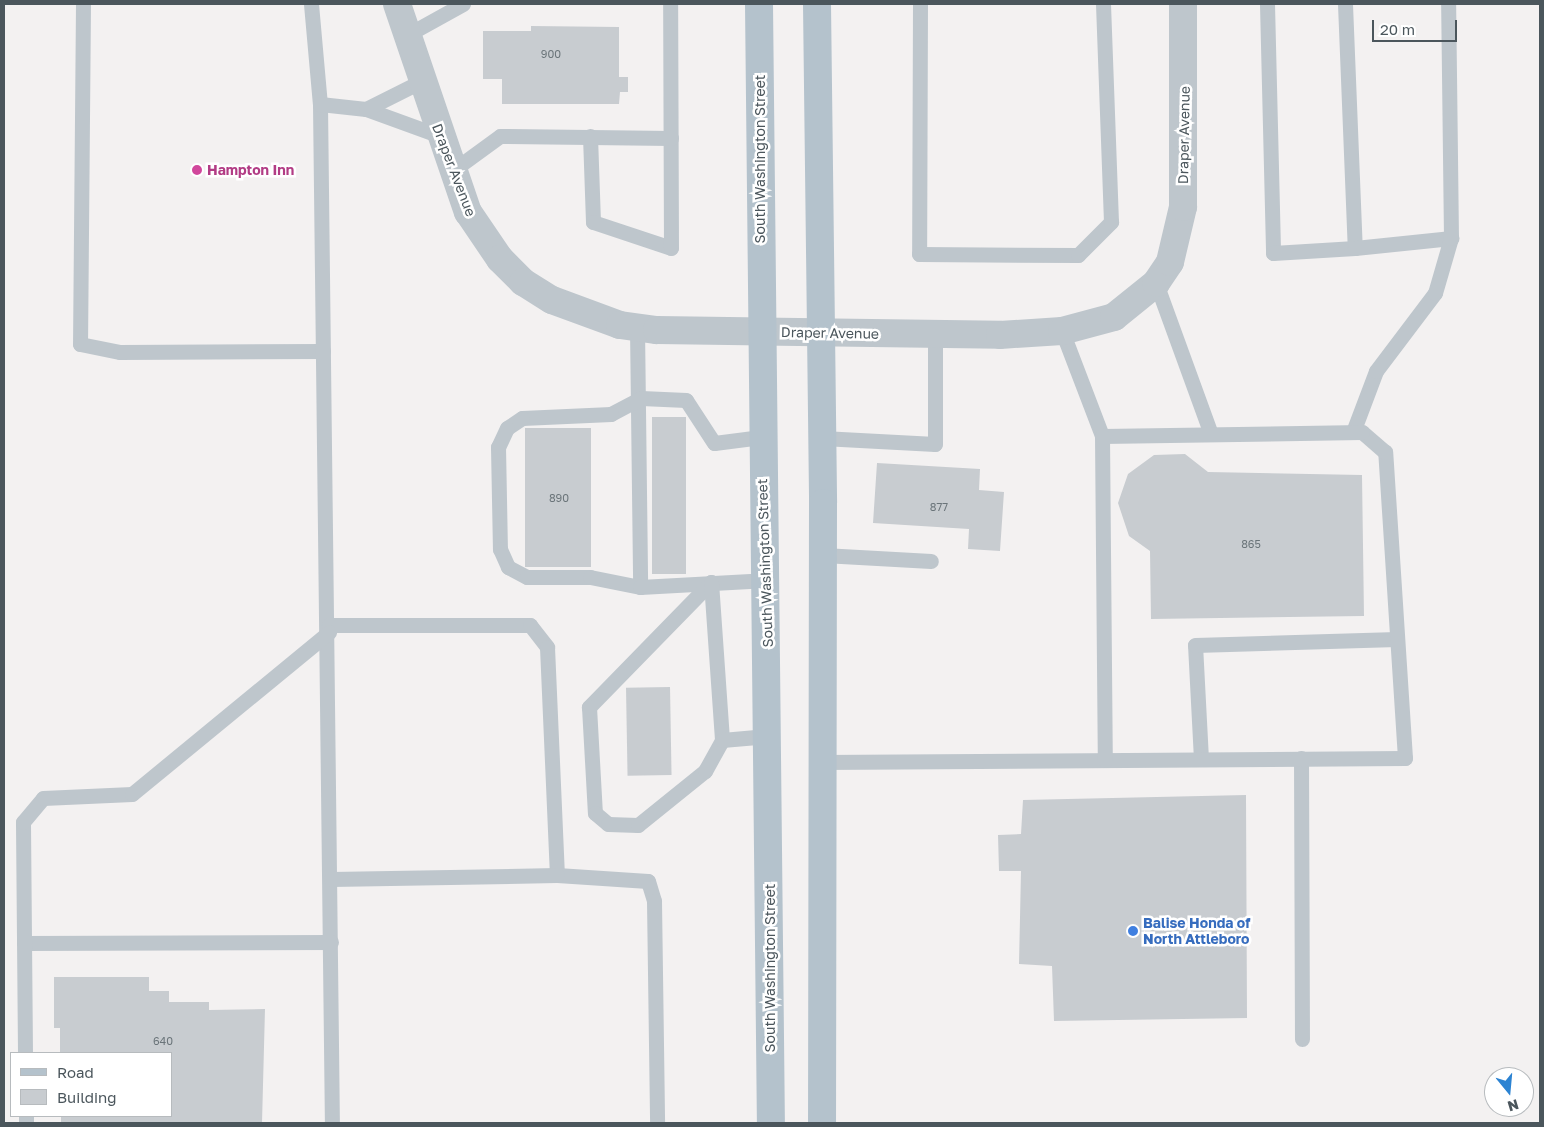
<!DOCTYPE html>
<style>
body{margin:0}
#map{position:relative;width:1544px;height:1127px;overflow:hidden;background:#f3f1f1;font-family:"Golos Text",sans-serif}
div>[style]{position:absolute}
.building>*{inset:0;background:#c8ccd0;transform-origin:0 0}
.service>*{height:15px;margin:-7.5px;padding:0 7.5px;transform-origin:7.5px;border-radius:7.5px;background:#bec6cc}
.minor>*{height:28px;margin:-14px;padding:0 14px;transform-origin:14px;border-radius:14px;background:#bec6cc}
.primary>*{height:28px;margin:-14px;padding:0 14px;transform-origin:14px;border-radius:14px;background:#b4c2cc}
.dots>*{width:14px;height:14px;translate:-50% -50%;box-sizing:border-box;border:2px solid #fff;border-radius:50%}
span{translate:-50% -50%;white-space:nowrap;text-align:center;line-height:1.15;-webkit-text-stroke:5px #fff;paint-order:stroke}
.number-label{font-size:11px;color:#6a7479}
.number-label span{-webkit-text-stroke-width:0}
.street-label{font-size:14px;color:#4b565c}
.hotel-label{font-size:14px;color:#b23c85;font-weight:700}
.left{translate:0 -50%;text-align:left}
.shop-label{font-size:14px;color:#366cbe;font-weight:700}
.frame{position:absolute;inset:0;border:5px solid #4b565c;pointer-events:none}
.legend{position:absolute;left:10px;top:1052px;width:162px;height:65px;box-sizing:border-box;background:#fff;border:1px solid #b7bbbe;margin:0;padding:6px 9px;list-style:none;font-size:15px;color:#4b565c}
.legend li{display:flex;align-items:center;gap:10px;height:25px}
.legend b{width:25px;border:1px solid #b7bbbe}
.north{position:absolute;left:1484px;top:1067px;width:50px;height:50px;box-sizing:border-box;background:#fff;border:1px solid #b7bbbe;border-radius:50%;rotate:163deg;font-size:14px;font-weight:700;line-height:20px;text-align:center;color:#4b565c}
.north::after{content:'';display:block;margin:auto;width:18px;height:22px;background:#2c83d2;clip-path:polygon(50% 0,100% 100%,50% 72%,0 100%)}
.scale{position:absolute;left:1372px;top:20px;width:85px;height:22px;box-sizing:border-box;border:2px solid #4b565c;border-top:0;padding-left:6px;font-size:15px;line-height:18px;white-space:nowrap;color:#4b565c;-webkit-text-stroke:4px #fff;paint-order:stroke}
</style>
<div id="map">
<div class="building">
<div style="clip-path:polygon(531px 26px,619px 27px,619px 77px,628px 77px,628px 92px,620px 92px,619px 104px,502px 104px,502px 79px,483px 79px,483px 31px,531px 31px)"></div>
<div style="left:652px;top:417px;width:34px;height:157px"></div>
<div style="left:591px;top:428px;width:139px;height:66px;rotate:90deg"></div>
<div style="clip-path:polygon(1185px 454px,1208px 472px,1362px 475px,1364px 616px,1151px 619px,1150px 551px,1129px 536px,1118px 503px,1128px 474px,1154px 455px)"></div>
<div style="clip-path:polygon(877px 463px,980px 469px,979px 490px,1004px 492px,1000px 551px,968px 549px,969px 529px,873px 523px)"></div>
<div style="left:670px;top:687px;width:88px;height:44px;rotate:89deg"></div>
<div style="clip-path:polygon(1246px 795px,1247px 1018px,1054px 1021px,1052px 966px,1019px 964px,1021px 871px,999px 871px,998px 835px,1021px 834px,1023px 800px)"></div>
<div style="clip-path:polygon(54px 977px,149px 977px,149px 991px,169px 991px,169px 1002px,209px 1002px,209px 1010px,265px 1009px,262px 1123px,61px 1123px,61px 1116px,171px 1116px,171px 1053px,60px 1053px,60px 1028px,54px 1028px)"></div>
</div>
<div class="service">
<div style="left:83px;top:4px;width:340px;rotate:90.5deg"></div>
<div style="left:80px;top:344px;width:41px;rotate:11.3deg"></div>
<div style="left:120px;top:352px;width:203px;rotate:-0.3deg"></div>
<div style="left:311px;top:4px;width:100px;rotate:84.9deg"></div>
<div style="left:320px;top:104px;width:1019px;rotate:89.33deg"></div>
<div style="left:920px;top:4px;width:250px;rotate:90.2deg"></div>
<div style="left:919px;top:254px;width:159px;rotate:0.4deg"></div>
<div style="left:1078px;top:255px;width:47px;rotate:-45deg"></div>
<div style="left:1111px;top:222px;width:218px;rotate:-92.1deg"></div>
<div style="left:1267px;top:4px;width:249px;rotate:88.6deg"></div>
<div style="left:1273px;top:253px;width:82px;rotate:-3.5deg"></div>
<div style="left:1345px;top:4px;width:244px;rotate:87.7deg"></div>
<div style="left:1355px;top:248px;width:97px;rotate:-5.9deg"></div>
<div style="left:407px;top:35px;width:64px;rotate:-29deg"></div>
<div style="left:320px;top:104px;width:46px;rotate:6.2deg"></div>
<div style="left:366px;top:109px;width:79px;rotate:20deg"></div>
<div style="left:366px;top:109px;width:63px;rotate:-26.6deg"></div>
<div style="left:590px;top:136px;width:86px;rotate:88deg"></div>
<div style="left:593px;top:222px;width:82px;rotate:18.4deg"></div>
<div style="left:671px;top:248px;width:244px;rotate:-90.2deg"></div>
<div style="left:452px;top:171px;width:59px;rotate:-36.1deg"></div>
<div style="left:500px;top:136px;width:171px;rotate:0.7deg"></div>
<div style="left:1156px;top:283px;width:158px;rotate:70deg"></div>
<div style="left:637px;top:327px;width:260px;rotate:89.3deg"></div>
<div style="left:1062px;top:331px;width:112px;rotate:69.1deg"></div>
<div style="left:1353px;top:432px;width:65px;rotate:-69.3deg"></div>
<div style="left:1376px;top:371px;width:98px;rotate:-52.9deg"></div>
<div style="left:1435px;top:293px;width:57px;rotate:-73.8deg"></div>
<div style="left:1451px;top:238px;width:234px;rotate:-90.7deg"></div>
<div style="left:761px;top:437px;width:47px;rotate:172.7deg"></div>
<div style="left:714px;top:443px;width:51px;rotate:-123.1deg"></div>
<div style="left:686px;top:400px;width:45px;rotate:-177.5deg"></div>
<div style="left:641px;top:398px;width:34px;rotate:152deg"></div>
<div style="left:611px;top:414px;width:89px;rotate:177.4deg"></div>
<div style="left:522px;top:418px;width:18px;rotate:146deg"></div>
<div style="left:507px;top:428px;width:21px;rotate:115deg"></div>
<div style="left:498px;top:447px;width:102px;rotate:88.9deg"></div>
<div style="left:500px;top:549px;width:20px;rotate:66deg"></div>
<div style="left:508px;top:567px;width:21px;rotate:28deg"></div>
<div style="left:527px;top:577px;width:63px"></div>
<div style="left:590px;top:577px;width:51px;rotate:11.3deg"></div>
<div style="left:640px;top:587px;width:128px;rotate:-3.1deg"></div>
<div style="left:822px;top:438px;width:113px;rotate:3deg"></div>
<div style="left:935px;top:444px;width:110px;rotate:-90deg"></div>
<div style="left:823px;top:555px;width:108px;rotate:3.2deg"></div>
<div style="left:711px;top:582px;width:175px;rotate:134.3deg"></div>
<div style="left:589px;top:707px;width:106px;rotate:86.8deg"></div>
<div style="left:595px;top:813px;width:17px;rotate:40deg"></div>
<div style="left:608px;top:824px;width:30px;rotate:2deg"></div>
<div style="left:638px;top:825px;width:86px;rotate:-38.9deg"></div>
<div style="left:705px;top:771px;width:35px;rotate:-61deg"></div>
<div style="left:711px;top:582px;width:158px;rotate:86deg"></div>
<div style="left:722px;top:740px;width:46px;rotate:-5deg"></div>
<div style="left:329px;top:625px;width:201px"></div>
<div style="left:530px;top:625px;width:28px;rotate:52deg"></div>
<div style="left:547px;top:647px;width:228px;rotate:87.5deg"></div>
<div style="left:557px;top:875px;width:91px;rotate:3.8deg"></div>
<div style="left:648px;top:881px;width:21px;rotate:73deg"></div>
<div style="left:654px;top:901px;width:222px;rotate:89.2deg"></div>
<div style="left:1301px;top:758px;width:281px;rotate:89.8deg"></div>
<div style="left:1201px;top:759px;width:114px;rotate:-93deg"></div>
<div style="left:1195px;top:645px;width:202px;rotate:-1.7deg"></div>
<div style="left:821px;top:762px;width:584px;rotate:-0.39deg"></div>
<div style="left:1405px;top:758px;width:307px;rotate:-93.7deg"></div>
<div style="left:1385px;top:452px;width:30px;rotate:-139deg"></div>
<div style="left:1362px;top:432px;width:260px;rotate:179.1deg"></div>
<div style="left:1102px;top:436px;width:324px;rotate:89.5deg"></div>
<div style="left:331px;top:879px;width:226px;rotate:-1deg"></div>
<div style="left:24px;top:943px;width:307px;rotate:-0.2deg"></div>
<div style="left:25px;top:1053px;width:231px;rotate:-90.5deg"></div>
<div style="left:23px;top:822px;width:31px;rotate:-50deg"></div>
<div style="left:43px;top:798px;width:89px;rotate:-2.6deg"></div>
<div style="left:132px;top:794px;width:255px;rotate:-39.4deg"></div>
<div style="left:26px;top:1116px;width:7px;rotate:90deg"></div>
</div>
<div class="minor">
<div style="left:397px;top:4px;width:220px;rotate:71.2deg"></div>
<div style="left:468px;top:212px;width:57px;rotate:55.8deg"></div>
<div style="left:500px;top:259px;width:33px;rotate:45deg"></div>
<div style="left:523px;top:282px;width:34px;rotate:32deg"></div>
<div style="left:552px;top:300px;width:72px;rotate:20.2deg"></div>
<div style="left:620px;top:325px;width:37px;rotate:8deg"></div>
<div style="left:657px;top:330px;width:343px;rotate:0.8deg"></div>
<div style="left:1000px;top:335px;width:62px;rotate:-3.7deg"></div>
<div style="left:1062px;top:331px;width:54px;rotate:-15.1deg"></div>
<div style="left:1114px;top:317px;width:54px;rotate:-39deg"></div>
<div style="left:1156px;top:283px;width:25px;rotate:-56deg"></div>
<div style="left:1170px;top:262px;width:57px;rotate:-76.7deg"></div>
<div style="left:1183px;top:207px;width:203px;rotate:-90deg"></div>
</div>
<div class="primary">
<div style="left:759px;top:4px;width:1119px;rotate:89.39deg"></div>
<div style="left:817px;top:4px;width:499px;rotate:89.3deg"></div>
<div style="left:823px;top:503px;width:620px;rotate:90.09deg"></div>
</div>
<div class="dots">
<div style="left:197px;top:170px;background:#d1479c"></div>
<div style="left:1133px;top:931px;background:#3f7fe0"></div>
</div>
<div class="number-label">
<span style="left:551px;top:54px">900</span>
<span style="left:559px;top:498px">890</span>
<span style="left:939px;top:507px">877</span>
<span style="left:1251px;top:544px">865</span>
<span style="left:163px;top:1041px">640</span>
</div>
<div class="street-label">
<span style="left:1184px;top:135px;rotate:-89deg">Draper Avenue</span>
<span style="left:760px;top:159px;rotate:-90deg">South Washington Street</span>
<span style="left:454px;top:170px;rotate:69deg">Draper Avenue</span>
<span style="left:830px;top:333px;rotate:1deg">Draper Avenue</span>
<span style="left:765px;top:563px;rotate:-92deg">South Washington Street</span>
<span style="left:770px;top:968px;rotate:-90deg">South Washington Street</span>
</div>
<div class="hotel-label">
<span class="left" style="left:207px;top:170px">Hampton Inn</span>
</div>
<div class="shop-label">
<span class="left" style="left:1143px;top:931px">Balise Honda of<br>North Attleboro</span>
</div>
<div class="frame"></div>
<ul class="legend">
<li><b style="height:6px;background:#b4c2cc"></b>Road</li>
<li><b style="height:14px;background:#c8ccd0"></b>Building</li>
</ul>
<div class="north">N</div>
<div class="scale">20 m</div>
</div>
